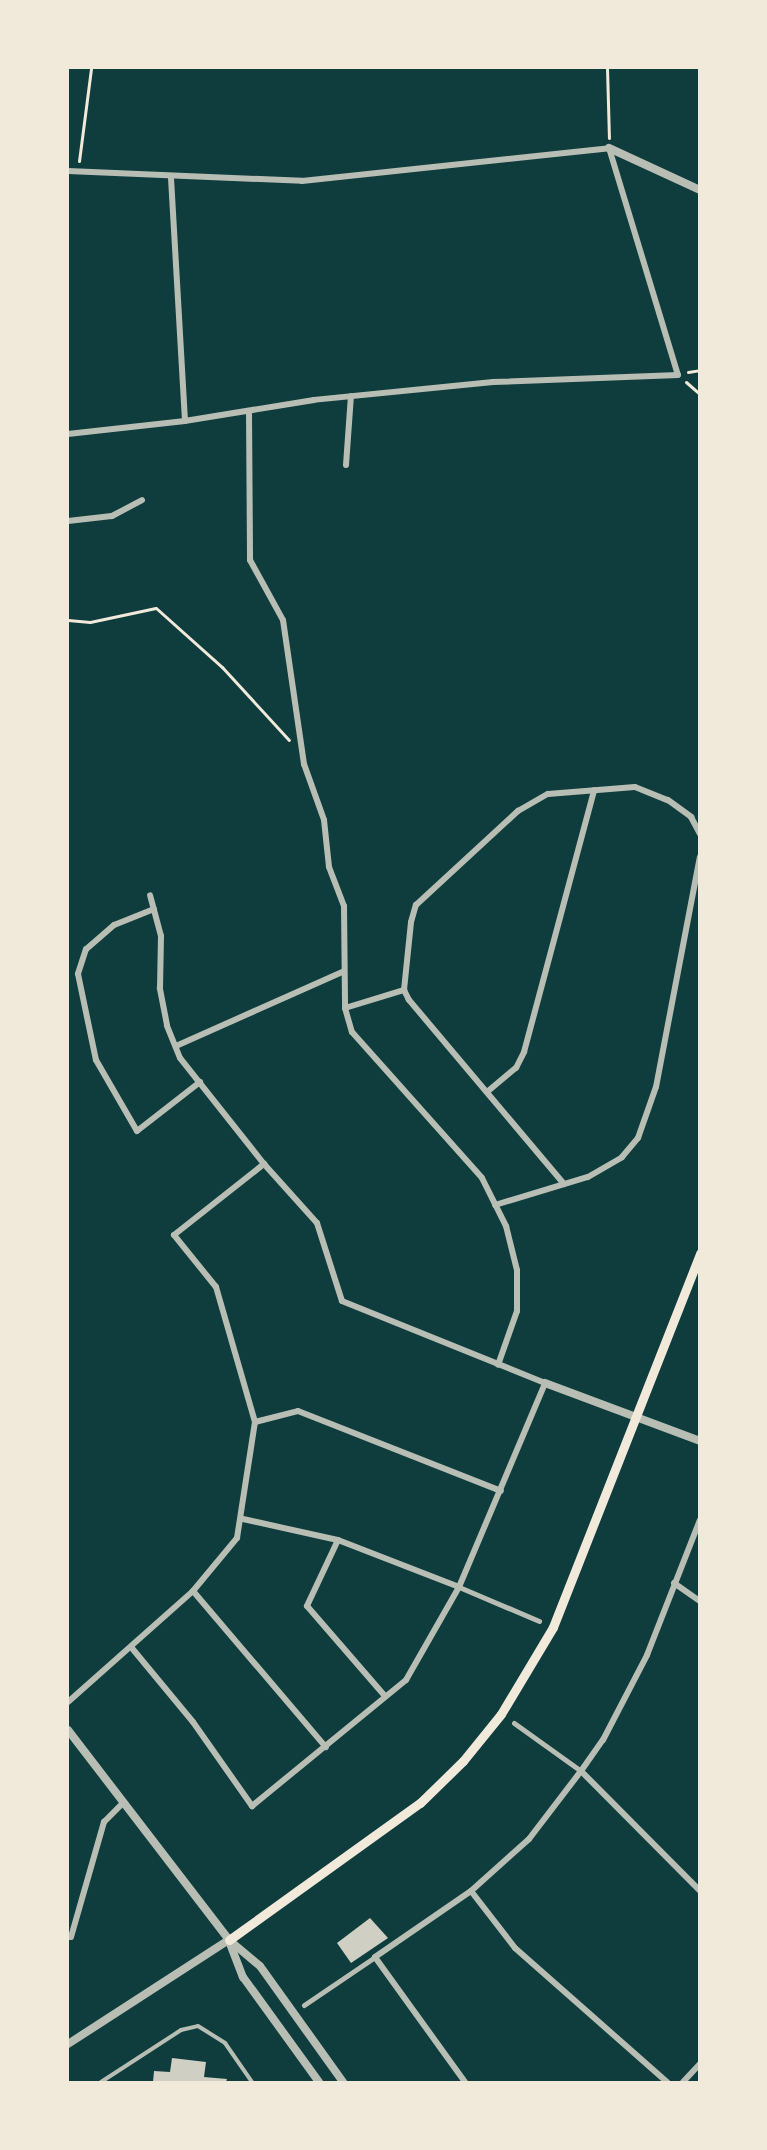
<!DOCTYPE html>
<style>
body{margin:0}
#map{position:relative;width:767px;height:2150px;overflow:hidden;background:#0f3d3e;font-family:Barlow,sans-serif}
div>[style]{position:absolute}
.building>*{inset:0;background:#cfcfc3}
.path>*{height:3px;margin:-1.5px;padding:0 1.5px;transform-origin:1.5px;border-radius:1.5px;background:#f1e9da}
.service>*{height:4px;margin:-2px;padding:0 2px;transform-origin:2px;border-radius:2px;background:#b8beb3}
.pedestrian>*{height:5px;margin:-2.5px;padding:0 2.5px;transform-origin:2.5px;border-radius:2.5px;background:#b8beb3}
.minor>*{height:6px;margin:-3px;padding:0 3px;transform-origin:3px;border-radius:3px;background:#b8beb3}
.tertiary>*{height:8px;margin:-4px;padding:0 4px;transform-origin:4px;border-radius:4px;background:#b8beb3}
.secondary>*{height:9px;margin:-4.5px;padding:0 4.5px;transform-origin:4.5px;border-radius:4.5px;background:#f1e9da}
span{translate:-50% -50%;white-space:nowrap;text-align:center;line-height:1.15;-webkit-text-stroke:4.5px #f1e9da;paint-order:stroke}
.frame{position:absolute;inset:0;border:69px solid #f1e9da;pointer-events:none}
</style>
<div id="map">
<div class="building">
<div style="clip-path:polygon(370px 1918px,388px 1938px,351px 1963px,337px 1943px)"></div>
<div style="clip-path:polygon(172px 2058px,206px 2062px,204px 2077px,227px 2079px,226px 2082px,153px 2082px,154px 2071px,170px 2072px)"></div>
</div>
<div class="path">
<div style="left:607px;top:68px;width:70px;rotate:88.4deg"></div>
<div style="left:79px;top:161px;width:94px;rotate:-82.6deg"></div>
<div style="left:688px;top:372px;width:12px;rotate:-9deg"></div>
<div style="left:686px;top:382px;width:18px;rotate:41deg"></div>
<div style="left:68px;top:620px;width:22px;rotate:5deg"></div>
<div style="left:90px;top:622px;width:67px;rotate:-12deg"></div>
<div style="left:156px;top:608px;width:89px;rotate:41.8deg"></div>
<div style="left:222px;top:667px;width:99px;rotate:47.5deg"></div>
</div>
<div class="service">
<div style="left:101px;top:2082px;width:95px;rotate:-33deg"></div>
<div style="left:181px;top:2030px;width:17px;rotate:-13deg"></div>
<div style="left:198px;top:2026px;width:32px;rotate:32deg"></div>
<div style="left:225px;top:2043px;width:47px;rotate:55.3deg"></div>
</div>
<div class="pedestrian">
<div style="left:459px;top:1587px;width:87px;rotate:23deg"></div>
<div style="left:514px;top:1723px;width:82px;rotate:35.6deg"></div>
<div style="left:304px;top:2005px;width:86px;rotate:-34.1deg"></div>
</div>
<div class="minor">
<div style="left:68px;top:171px;width:234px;rotate:2.4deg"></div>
<div style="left:302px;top:181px;width:309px;rotate:-6.1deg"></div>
<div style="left:609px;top:148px;width:237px;rotate:73.1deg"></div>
<div style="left:678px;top:375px;width:185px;rotate:177.8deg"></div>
<div style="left:493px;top:382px;width:180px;rotate:174.3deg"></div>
<div style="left:314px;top:400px;width:131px;rotate:170.8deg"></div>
<div style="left:185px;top:421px;width:118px;rotate:173.7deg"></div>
<div style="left:171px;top:178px;width:243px;rotate:86.7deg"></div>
<div style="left:249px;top:411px;width:149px;rotate:89.6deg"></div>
<div style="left:250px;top:560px;width:68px;rotate:61.2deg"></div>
<div style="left:283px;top:620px;width:146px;rotate:81.7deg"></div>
<div style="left:304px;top:764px;width:59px;rotate:70.3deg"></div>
<div style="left:324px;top:820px;width:47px;rotate:83.9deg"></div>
<div style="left:329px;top:867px;width:42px;rotate:69deg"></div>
<div style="left:344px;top:906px;width:102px;rotate:89.4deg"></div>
<div style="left:345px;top:1008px;width:25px;rotate:74deg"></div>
<div style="left:352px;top:1032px;width:195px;rotate:48.3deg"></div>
<div style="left:482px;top:1178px;width:54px;rotate:63.4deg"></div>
<div style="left:506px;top:1226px;width:45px;rotate:76deg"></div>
<div style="left:517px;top:1270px;width:41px;rotate:90deg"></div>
<div style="left:517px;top:1311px;width:57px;rotate:109.4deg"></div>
<div style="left:346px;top:465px;width:69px;rotate:-85.9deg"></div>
<div style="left:68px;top:521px;width:44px;rotate:-6.5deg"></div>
<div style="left:112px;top:516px;width:34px;rotate:-28deg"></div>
<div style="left:154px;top:909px;width:43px;rotate:158.2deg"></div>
<div style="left:114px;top:925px;width:37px;rotate:139deg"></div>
<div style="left:86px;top:949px;width:26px;rotate:108deg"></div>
<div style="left:78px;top:974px;width:88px;rotate:78.2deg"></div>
<div style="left:96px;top:1060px;width:82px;rotate:60deg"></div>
<div style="left:137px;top:1131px;width:80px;rotate:-37.9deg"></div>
<div style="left:345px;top:1008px;width:62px;rotate:-17deg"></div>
<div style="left:176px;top:1046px;width:182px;rotate:-24deg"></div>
<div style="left:487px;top:1092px;width:38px;rotate:-40deg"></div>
<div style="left:516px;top:1068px;width:18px;rotate:-63deg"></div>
<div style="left:524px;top:1052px;width:271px;rotate:-75deg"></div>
<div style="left:564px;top:1184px;width:241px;rotate:-130.1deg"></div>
<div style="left:409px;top:1000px;width:11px;rotate:-117deg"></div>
<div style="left:404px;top:990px;width:68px;rotate:-84.1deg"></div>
<div style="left:411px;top:922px;width:18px;rotate:-74deg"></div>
<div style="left:416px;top:905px;width:139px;rotate:-42.7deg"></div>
<div style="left:518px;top:811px;width:34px;rotate:-30deg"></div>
<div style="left:548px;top:794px;width:87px;rotate:-4.6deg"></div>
<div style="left:635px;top:787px;width:35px;rotate:22deg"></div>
<div style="left:668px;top:800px;width:29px;rotate:36deg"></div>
<div style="left:691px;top:817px;width:19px;rotate:62deg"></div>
<div style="left:495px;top:1205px;width:97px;rotate:-16.8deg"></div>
<div style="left:588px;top:1177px;width:39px;rotate:-30deg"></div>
<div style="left:622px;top:1157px;width:25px;rotate:-50deg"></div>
<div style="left:638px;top:1138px;width:54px;rotate:-70.6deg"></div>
<div style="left:656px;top:1087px;width:234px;rotate:-79.2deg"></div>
<div style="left:255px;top:1422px;width:44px;rotate:-14.3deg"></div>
<div style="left:298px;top:1411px;width:218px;rotate:21.5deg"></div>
<div style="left:243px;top:1519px;width:97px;rotate:12.5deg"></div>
<div style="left:338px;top:1540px;width:130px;rotate:21.2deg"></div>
<div style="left:338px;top:1540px;width:73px;rotate:115.2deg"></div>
<div style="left:307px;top:1606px;width:119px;rotate:49.1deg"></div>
<div style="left:674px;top:1583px;width:32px;rotate:35deg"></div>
<div style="left:193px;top:1591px;width:205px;rotate:49.6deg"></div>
<div style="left:131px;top:1647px;width:97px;rotate:50.4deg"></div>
<div style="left:193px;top:1722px;width:103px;rotate:54.9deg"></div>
<div style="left:252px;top:1806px;width:199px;rotate:-39.3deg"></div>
<div style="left:406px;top:1680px;width:107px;rotate:-60.3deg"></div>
<div style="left:459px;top:1587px;width:221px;rotate:-67.1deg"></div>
<div style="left:545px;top:1383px;width:219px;rotate:-158deg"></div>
<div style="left:342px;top:1301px;width:82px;rotate:-107.8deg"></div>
<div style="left:317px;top:1223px;width:79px;rotate:-131.9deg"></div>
<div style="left:264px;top:1164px;width:135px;rotate:-128.4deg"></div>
<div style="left:180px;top:1058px;width:35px;rotate:-112deg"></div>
<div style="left:167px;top:1025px;width:38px;rotate:-101deg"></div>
<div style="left:160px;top:988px;width:52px;rotate:-88.9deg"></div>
<div style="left:161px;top:936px;width:42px;rotate:-105deg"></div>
<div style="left:68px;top:1702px;width:167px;rotate:-41.6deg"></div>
<div style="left:193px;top:1591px;width:69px;rotate:-50.3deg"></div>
<div style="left:237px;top:1538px;width:117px;rotate:-81.2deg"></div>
<div style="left:255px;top:1422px;width:141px;rotate:-106.1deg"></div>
<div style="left:216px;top:1287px;width:67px;rotate:-128.9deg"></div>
<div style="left:174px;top:1235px;width:115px;rotate:-38.3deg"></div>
<div style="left:581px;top:1771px;width:169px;rotate:45.2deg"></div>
<div style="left:471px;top:1891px;width:72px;rotate:52.3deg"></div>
<div style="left:515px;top:1948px;width:203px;rotate:41.4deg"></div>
<div style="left:68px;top:1936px;width:3px;rotate:18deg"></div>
<div style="left:71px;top:1937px;width:120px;rotate:-74deg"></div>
<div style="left:104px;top:1822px;width:28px;rotate:-45deg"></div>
<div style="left:465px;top:2082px;width:154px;rotate:-125.8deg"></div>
<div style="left:375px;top:1957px;width:116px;rotate:-34.5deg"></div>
<div style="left:471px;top:1891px;width:78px;rotate:-41.9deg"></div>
<div style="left:529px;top:1839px;width:86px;rotate:-52.6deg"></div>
<div style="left:581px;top:1771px;width:38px;rotate:-55deg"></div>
<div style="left:603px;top:1740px;width:96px;rotate:-62.6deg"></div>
<div style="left:647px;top:1655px;width:145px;rotate:-68.6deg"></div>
<div style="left:683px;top:2082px;width:25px;rotate:-47deg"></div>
</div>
<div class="tertiary">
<div style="left:609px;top:148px;width:100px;rotate:24.8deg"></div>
<div style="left:545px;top:1383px;width:165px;rotate:20.5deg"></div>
<div style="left:68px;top:1730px;width:265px;rotate:52.5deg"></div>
<div style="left:229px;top:1940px;width:40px;rotate:40deg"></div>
<div style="left:260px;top:1966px;width:143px;rotate:54.4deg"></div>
<div style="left:229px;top:1941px;width:39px;rotate:69deg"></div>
<div style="left:243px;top:1977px;width:130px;rotate:54.1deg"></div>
<div style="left:68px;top:2044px;width:192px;rotate:-32.9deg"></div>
</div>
<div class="secondary">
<div style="left:229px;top:1940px;width:235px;rotate:-35.7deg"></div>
<div style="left:420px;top:1803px;width:60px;rotate:-44.3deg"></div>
<div style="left:463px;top:1761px;width:60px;rotate:-51deg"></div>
<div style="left:501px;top:1714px;width:101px;rotate:-59.1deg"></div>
<div style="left:553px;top:1627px;width:402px;rotate:-68.5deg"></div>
</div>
<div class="frame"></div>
</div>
